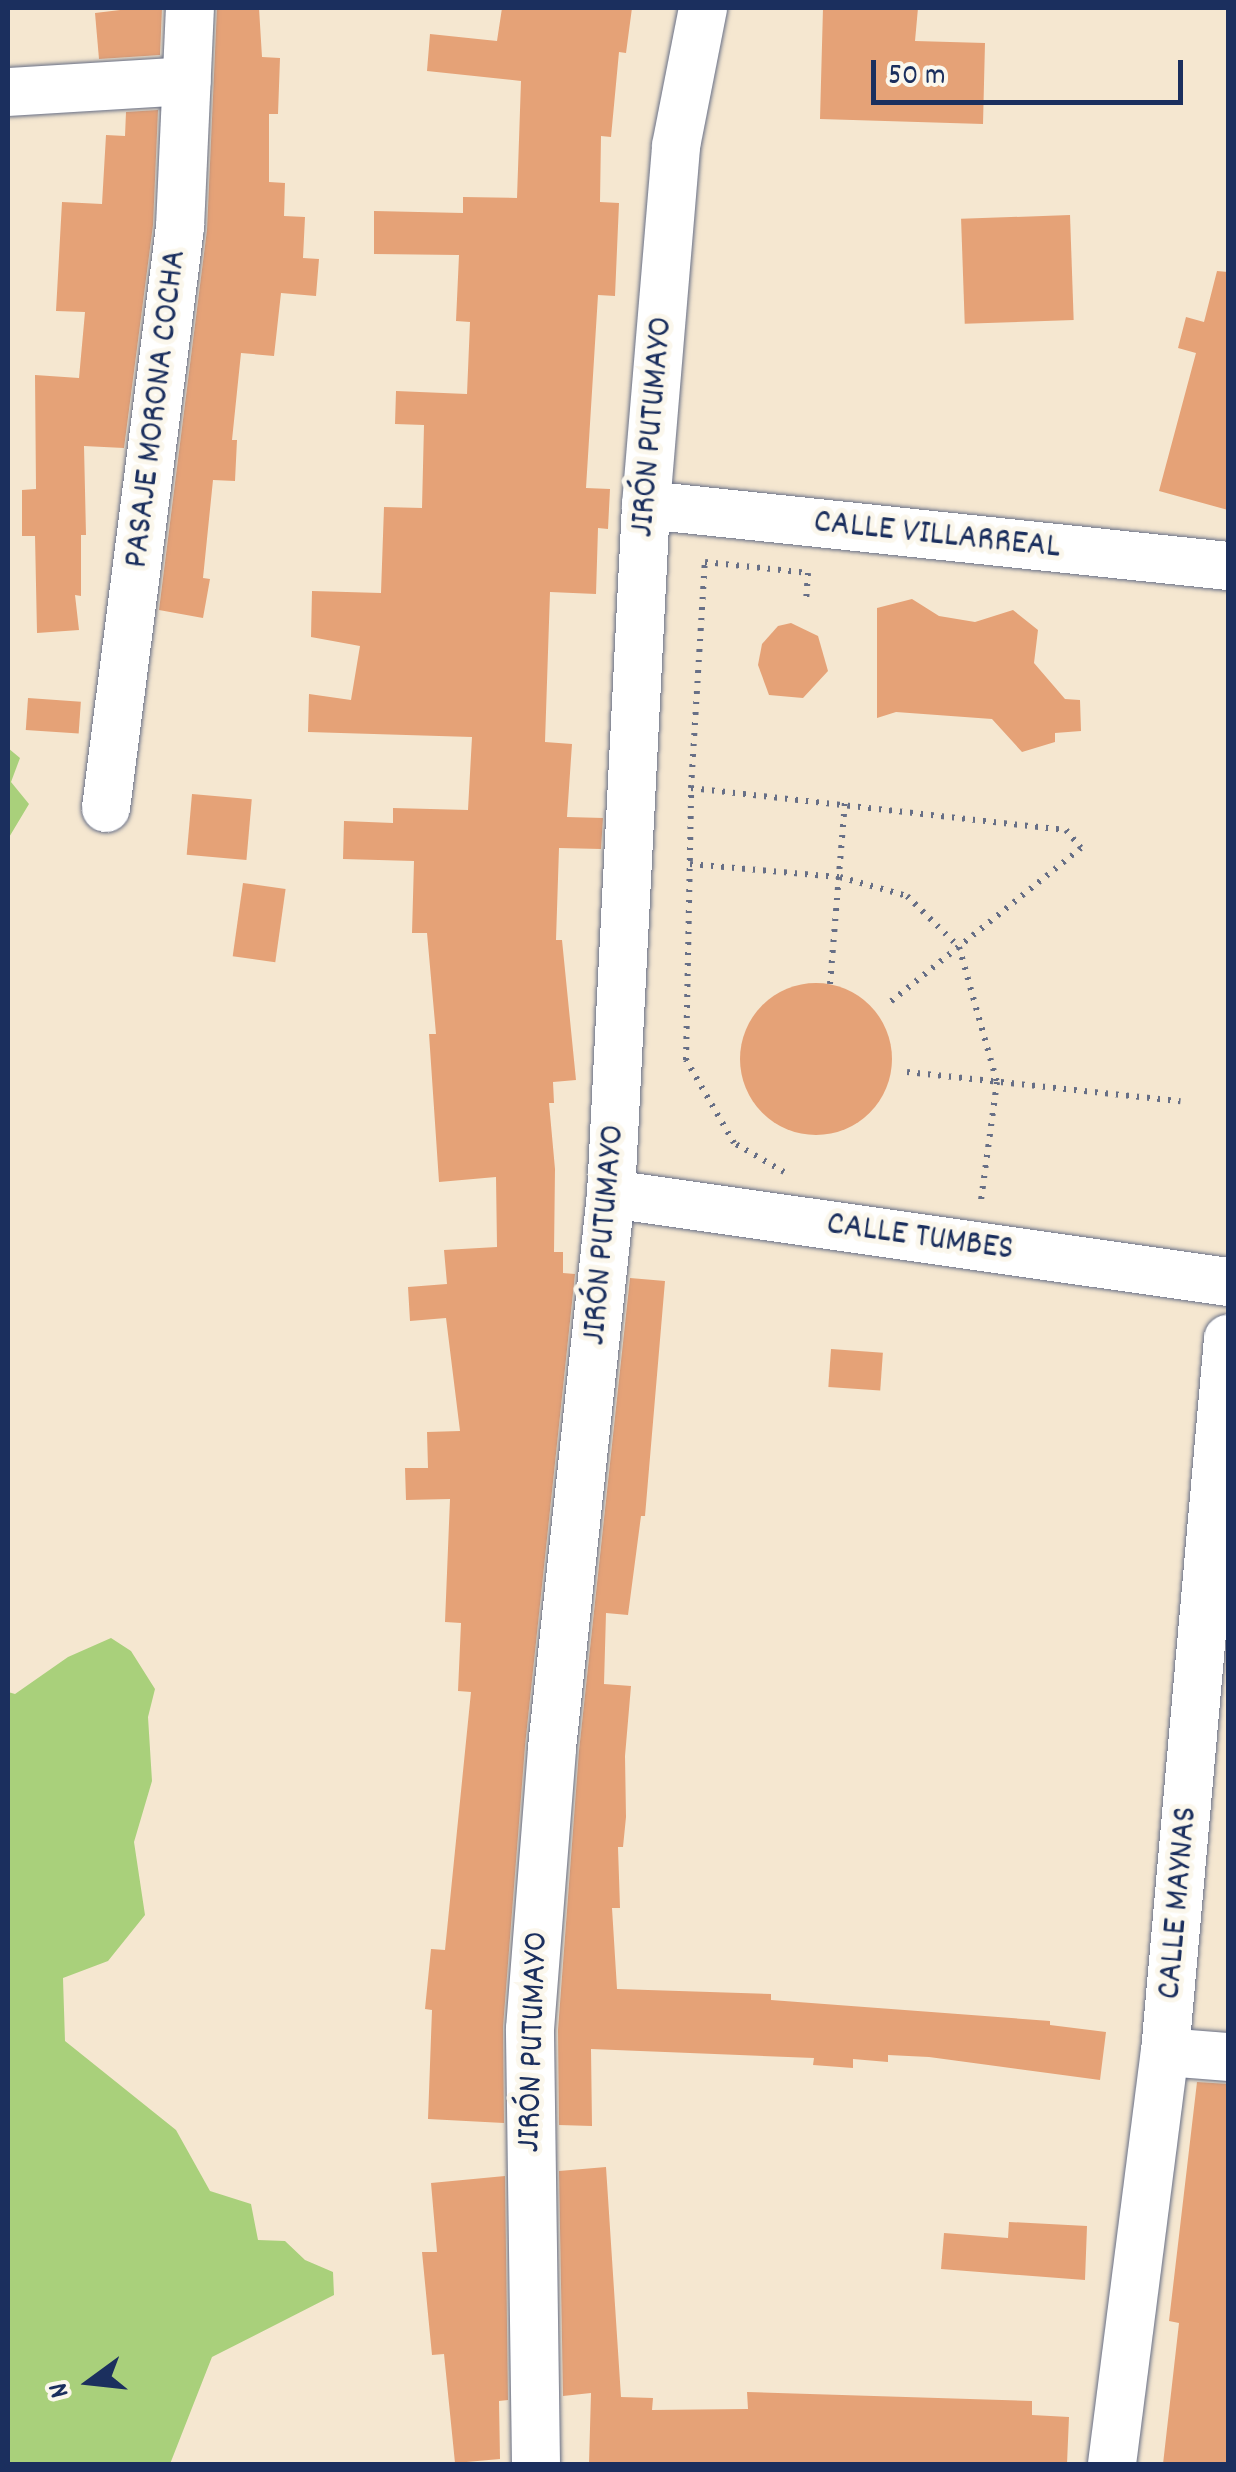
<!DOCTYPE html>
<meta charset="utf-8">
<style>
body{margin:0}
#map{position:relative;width:1236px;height:2472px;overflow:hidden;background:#f5e7d0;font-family:Dekko,sans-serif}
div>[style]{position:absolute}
.green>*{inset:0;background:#a9d07b}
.building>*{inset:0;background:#e5a277;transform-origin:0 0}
.round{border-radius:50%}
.path>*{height:6px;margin-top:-3px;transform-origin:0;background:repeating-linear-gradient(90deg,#676f86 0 2.5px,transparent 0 10.5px)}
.roads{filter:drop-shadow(0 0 2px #676f86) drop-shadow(0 0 2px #676f86)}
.minor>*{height:48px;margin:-24px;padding:0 24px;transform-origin:24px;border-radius:24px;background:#fff}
span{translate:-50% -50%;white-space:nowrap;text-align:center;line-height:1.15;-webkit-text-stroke:10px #fbf7ec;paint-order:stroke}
.street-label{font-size:35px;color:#1b2f5e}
.frame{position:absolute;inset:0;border:10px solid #1b2f5e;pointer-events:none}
.north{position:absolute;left:40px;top:2332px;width:100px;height:100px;-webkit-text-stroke:8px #fbf7ec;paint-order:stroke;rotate:255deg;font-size:28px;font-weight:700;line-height:40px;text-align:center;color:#1b2f5e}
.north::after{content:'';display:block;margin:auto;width:35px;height:45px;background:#1b2f5e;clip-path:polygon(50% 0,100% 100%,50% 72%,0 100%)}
.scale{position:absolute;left:871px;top:60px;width:312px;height:45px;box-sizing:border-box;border:5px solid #1b2f5e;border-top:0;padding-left:12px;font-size:30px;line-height:35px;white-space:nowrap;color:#1b2f5e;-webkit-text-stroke:8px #fbf7ec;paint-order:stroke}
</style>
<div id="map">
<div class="green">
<div style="clip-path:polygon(8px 748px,20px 758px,11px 782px,29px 804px,8px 839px)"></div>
<div style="clip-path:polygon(111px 1638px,131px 1651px,155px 1689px,148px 1717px,152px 1781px,134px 1842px,145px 1915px,108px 1961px,63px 1978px,65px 2041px,176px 2130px,210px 2191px,251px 2204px,258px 2240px,285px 2241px,305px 2260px,333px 2272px,334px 2295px,212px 2357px,170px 2464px,8px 2464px,8px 1692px,15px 1694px,68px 1657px)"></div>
</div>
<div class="building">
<div style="clip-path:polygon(137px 8px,162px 8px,160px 55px,99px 59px,95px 13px)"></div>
<div style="clip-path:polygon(217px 8px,259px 8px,262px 57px,280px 58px,278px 114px,269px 114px,269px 182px,285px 183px,284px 216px,305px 217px,303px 258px,319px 259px,316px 296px,281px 293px,274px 356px,241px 353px,232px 440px,237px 440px,235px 481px,213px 480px,203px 578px,210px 579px,203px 618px,159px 610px,207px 230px)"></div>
<div style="clip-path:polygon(502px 8px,632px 8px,626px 53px,619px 52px,611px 137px,601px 136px,600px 202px,619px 203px,615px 296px,598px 295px,586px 488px,610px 489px,608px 529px,598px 528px,596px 594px,550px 592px,545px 742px,572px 744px,567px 817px,603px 818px,601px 849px,559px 848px,556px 940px,562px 940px,576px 1080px,553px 1082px,554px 1103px,549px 1103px,555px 1169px,554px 1252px,563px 1252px,563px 1273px,575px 1274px,525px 1746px,503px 2027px,504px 2123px,428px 2119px,432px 2010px,425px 2009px,431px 1949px,445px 1950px,471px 1692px,458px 1691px,461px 1623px,445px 1622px,450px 1499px,406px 1500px,405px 1468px,428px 1468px,427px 1432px,460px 1431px,446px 1318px,410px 1321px,408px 1287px,447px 1284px,444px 1250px,497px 1247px,496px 1177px,439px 1182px,429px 1034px,436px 1034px,427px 933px,412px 933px,414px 861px,343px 859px,344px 821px,393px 823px,393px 808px,468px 810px,472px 737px,308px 732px,309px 694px,351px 700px,360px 646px,311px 637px,312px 591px,381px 593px,384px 507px,422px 508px,424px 425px,395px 424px,396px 391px,467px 394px,470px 322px,456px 321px,459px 255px,374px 254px,374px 211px,463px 213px,463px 197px,517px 198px,521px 81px,427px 71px,430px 34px,497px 41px)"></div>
<div style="clip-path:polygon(823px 8px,918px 8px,915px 41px,985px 43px,983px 124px,820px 119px)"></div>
<div style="clip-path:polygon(158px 110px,153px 225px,124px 448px,84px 446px,86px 535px,81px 535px,81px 596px,75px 595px,79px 630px,37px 633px,35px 536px,22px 536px,22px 490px,36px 489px,35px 375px,79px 378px,85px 312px,56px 311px,62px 202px,102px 204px,106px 135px,125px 136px,126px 112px)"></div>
<div style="left:1070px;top:215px;width:105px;height:109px;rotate:88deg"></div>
<div style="clip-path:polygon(1217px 271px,1228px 272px,1228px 510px,1159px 491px,1196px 353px,1178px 348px,1186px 317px,1204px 322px)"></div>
<div style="clip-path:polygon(912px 599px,939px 616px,975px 622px,1013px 610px,1038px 630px,1034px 663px,1065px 699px,1080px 700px,1081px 731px,1055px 733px,1055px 742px,1022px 752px,992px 719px,896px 712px,877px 718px,877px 608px)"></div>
<div style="clip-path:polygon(791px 623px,818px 636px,828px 671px,803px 698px,769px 695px,758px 665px,762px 644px,778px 626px)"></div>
<div style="left:28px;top:698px;width:53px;height:32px;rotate:4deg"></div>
<div style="left:192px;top:794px;width:60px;height:61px;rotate:5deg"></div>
<div style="left:243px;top:883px;width:43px;height:74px;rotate:8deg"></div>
<div class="round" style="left:740px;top:983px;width:152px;height:152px"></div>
<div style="clip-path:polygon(630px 1278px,665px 1281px,645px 1516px,641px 1516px,628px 1615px,606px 1613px,604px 1684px,631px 1686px,625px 1756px,626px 1817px,623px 1847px,618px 1847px,620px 1908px,612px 1908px,617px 1989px,771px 1994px,771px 2000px,1050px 2021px,1050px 2025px,1106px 2032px,1100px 2080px,929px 2057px,888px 2055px,888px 2062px,853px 2059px,853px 2068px,813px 2065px,814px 2058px,591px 2049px,592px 2126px,559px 2125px,558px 2030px,579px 1751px)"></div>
<div style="left:831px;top:1349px;width:52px;height:38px;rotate:4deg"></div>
<div style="clip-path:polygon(1197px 2082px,1228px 2084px,1228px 2464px,1163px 2464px,1179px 2323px,1169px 2321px)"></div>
<div style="clip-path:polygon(606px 2167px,621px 2397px,653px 2398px,652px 2410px,748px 2409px,747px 2392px,1032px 2401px,1032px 2415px,1069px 2417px,1067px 2464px,589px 2464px,591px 2393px,563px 2396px,559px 2171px)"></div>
<div style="clip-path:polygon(505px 2176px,508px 2400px,499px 2401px,500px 2459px,455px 2463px,444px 2354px,432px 2355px,422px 2252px,437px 2252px,431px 2183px)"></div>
<div style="clip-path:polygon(1009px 2222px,1087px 2226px,1085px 2280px,941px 2269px,944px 2233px,1008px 2238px)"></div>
</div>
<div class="path">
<div style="left:691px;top:788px;width:377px;rotate:6.4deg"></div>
<div style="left:1066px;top:830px;width:23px;rotate:50deg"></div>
<div style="left:1081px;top:848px;width:247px;rotate:141.1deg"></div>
<div style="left:690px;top:864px;width:151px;rotate:5deg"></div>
<div style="left:840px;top:877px;width:70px;rotate:15.8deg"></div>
<div style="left:907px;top:896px;width:73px;rotate:44.4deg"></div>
<div style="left:959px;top:947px;width:140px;rotate:74.3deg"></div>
<div style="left:997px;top:1082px;width:119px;rotate:97.7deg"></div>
<div style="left:830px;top:984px;width:182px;rotate:-85.3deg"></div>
<div style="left:907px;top:1072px;width:275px;rotate:6.1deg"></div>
<div style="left:784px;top:1172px;width:58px;rotate:-149.9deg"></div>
<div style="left:734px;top:1143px;width:96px;rotate:-120deg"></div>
<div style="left:686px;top:1060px;width:272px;rotate:-88.9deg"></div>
<div style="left:691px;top:788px;width:226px;rotate:-86.5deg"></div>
<div style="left:705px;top:562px;width:104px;rotate:6.1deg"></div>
<div style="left:808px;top:573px;width:29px;rotate:94deg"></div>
</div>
<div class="roads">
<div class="minor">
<div style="left:8px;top:92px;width:179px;rotate:-3.5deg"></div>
<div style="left:646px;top:505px;width:585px;rotate:5.98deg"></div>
<div style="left:106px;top:808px;width:586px;rotate:-82.74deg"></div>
<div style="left:180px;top:227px;width:219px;rotate:-87.4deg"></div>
<div style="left:611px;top:1194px;width:623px;rotate:8.12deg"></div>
<div style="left:1165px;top:2052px;width:63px;rotate:4.5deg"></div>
<div style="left:536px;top:2464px;width:435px;rotate:-90.8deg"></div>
<div style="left:530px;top:2029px;width:282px;rotate:-85.5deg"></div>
<div style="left:552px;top:1748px;width:557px;rotate:-83.92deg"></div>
<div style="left:611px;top:1194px;width:690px;rotate:-87.09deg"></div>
<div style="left:646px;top:505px;width:360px;rotate:-85.2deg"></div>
<div style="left:676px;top:146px;width:141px;rotate:-78.9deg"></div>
<div style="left:1112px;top:2464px;width:415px;rotate:-82.7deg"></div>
<div style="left:1165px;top:2052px;width:716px;rotate:-84.95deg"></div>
</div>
</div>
<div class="street-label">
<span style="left:157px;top:409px;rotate:-83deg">PASAJE MORONA COCHA</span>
<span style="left:653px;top:427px;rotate:-85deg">JIRÓN PUTUMAYO</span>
<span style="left:937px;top:536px;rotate:6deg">CALLE VILLARREAL</span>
<span style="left:605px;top:1235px;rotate:-85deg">JIRÓN PUTUMAYO</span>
<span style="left:920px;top:1238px;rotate:8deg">CALLE TUMBES</span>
<span style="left:1179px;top:1903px;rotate:-85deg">CALLE MAYNAS</span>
<span style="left:534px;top:2042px;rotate:-88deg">JIRÓN PUTUMAYO</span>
</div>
<div class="frame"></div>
<div class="north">N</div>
<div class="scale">50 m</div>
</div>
